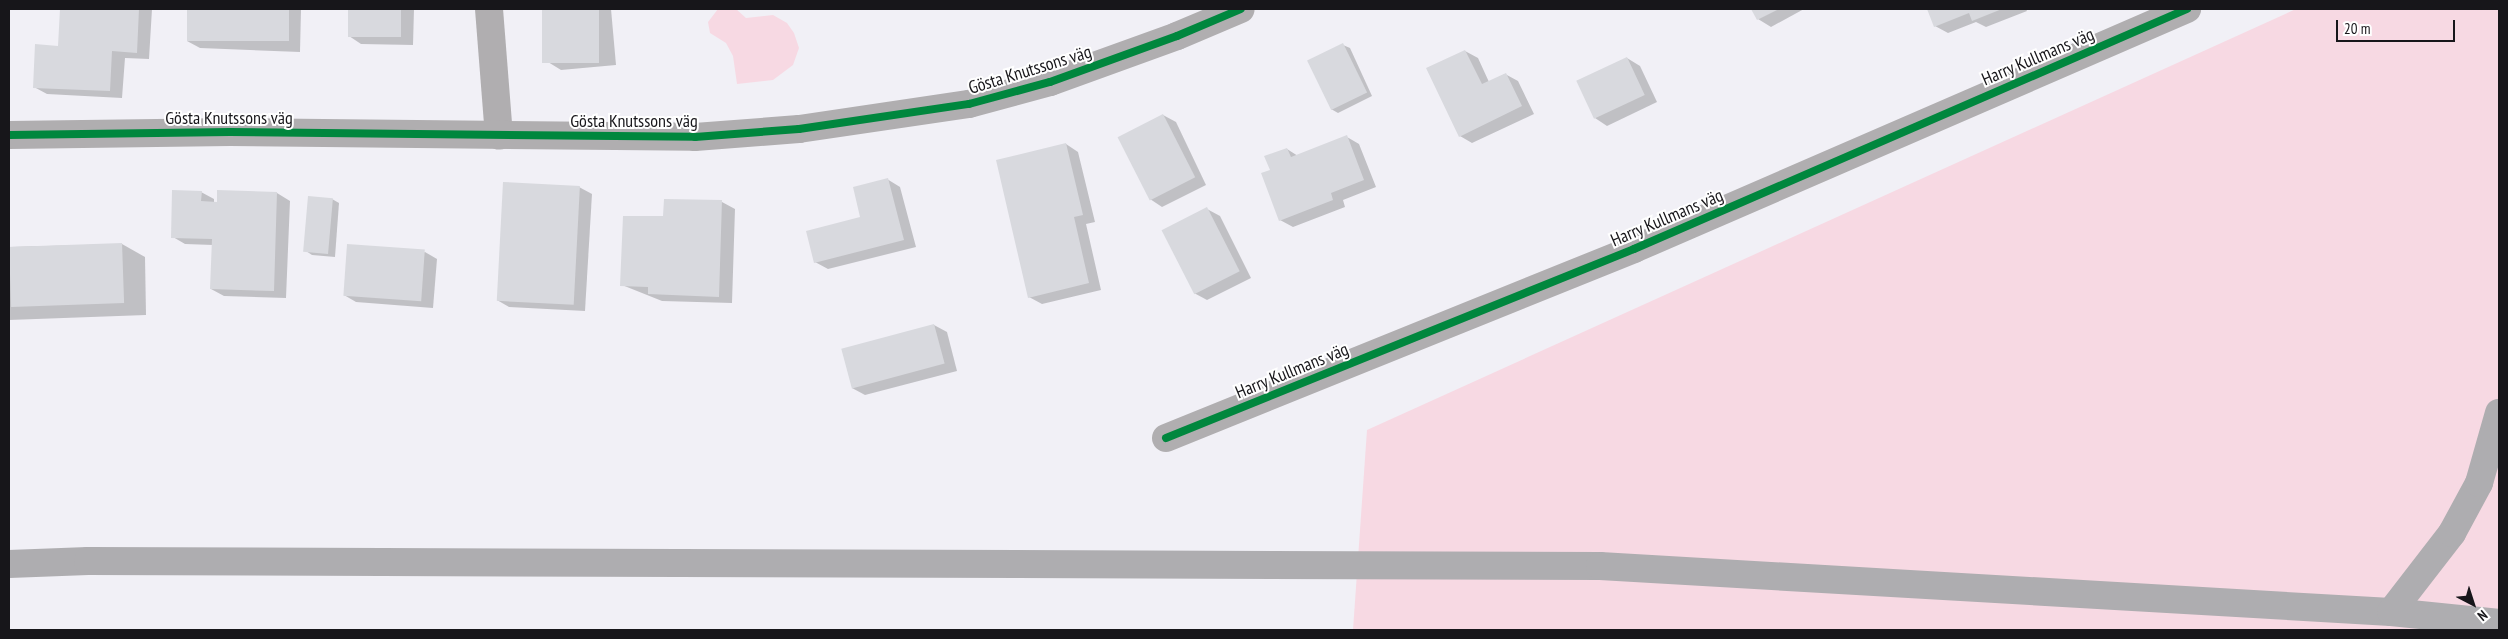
<!DOCTYPE html>
<meta charset="utf-8">
<style>
body{margin:0}
#map{position:relative;width:2508px;height:639px;overflow:hidden;background:#f1f0f6;font-family:"PT Sans Narrow",sans-serif}
div>[style]{position:absolute}
.green>*{inset:0;background:#f7d9e3}
.shadow>*{inset:0;background:#0003}
.building>*{inset:0;background:#d8d9de;transform-origin:0 0}
.street>*{height:28px;margin:-14px;padding:0 14px;transform-origin:14px;border-radius:14px;background:#b0aeb0}
.secondary>*{height:28px;margin:-14px;padding:0 14px;transform-origin:14px;border-radius:14px;background:#aeadb0}
.cycleway>*{height:8px;margin:-4px;padding:0 4px;transform-origin:4px;border-radius:4px;background:#00873e}
span{translate:-50% -50%;white-space:nowrap;text-align:center;line-height:1.15;-webkit-text-stroke:4px #fff;paint-order:stroke}
.street-label{font-size:18px;color:#17161a}
.frame{position:absolute;inset:0;border:10px solid #17161a;pointer-events:none}
.north{position:absolute;left:2448px;top:579px;width:50px;height:50px;-webkit-text-stroke:4px #fff;paint-order:stroke;rotate:140deg;font-size:14px;font-weight:700;line-height:20px;text-align:center;color:#17161a}
.north::after{content:'';display:block;margin:auto;width:18px;height:22px;background:#17161a;clip-path:polygon(50% 0,100% 100%,50% 72%,0 100%)}
.scale{position:absolute;left:2336px;top:20px;width:119px;height:22px;box-sizing:border-box;border:2px solid #17161a;border-top:0;padding-left:6px;font-size:15px;line-height:18px;white-space:nowrap;color:#17161a;-webkit-text-stroke:4px #fff;paint-order:stroke}
</style>
<div id="map">
<div class="green">
<div style="clip-path:polygon(718px 9px,736px 9px,746px 18px,773px 15px,787px 23px,794px 33px,799px 48px,793px 65px,773px 80px,737px 84px,733px 56px,726px 43px,710px 33px,708px 22px)"></div>
<div style="clip-path:polygon(2296px 9px,2499px 9px,2499px 630px,1353px 630px,1367px 430px)"></div>
</div>
<div class="shadow">
<div style="clip-path:polygon(61px 9px,152px 9px,149px 59px,125px 58px,122px 98px,47px 94px,34px 87px,59px 47px)"></div>
<div style="clip-path:polygon(189px 9px,301px 9px,300px 52px,200px 48px,187px 41px)"></div>
<div style="clip-path:polygon(350px 9px,414px 9px,413px 45px,361px 44px,349px 36px)"></div>
<div style="clip-path:polygon(544px 9px,611px 9px,616px 65px,561px 70px,548px 62px)"></div>
<div style="clip-path:polygon(1752px 9px,1804px 9px,1771px 27px,1758px 19px)"></div>
<div style="clip-path:polygon(1928px 9px,2026px 9px,2027px 11px,1986px 27px,1976px 22px,1948px 33px,1935px 26px)"></div>
<div style="clip-path:polygon(1343px 45px,1350px 48px,1372px 96px,1338px 113px,1331px 109px)"></div>
<div style="clip-path:polygon(1465px 51px,1478px 58px,1489px 82px,1505px 74px,1518px 81px,1534px 114px,1472px 143px,1460px 136px)"></div>
<div style="clip-path:polygon(1627px 58px,1640px 66px,1657px 102px,1607px 126px,1595px 118px)"></div>
<div style="clip-path:polygon(1163px 115px,1176px 122px,1206px 185px,1162px 207px,1150px 199px)"></div>
<div style="clip-path:polygon(1347px 137px,1359px 144px,1376px 187px,1343px 200px,1345px 207px,1293px 227px,1280px 220px,1271px 171px,1287px 149px,1298px 156px)"></div>
<div style="clip-path:polygon(1066px 144px,1078px 152px,1095px 222px,1086px 224px,1101px 290px,1042px 304px,1029px 297px)"></div>
<div style="clip-path:polygon(887px 179px,900px 187px,916px 247px,828px 269px,815px 262px,862px 218px)"></div>
<div style="clip-path:polygon(579px 187px,592px 194px,585px 311px,509px 307px,497px 300px)"></div>
<div style="clip-path:polygon(201px 192px,214px 199px,214px 203px,218px 203px,219px 192px,277px 193px,290px 201px,286px 298px,224px 296px,211px 289px,213px 245px,185px 244px,173px 237px)"></div>
<div style="clip-path:polygon(332px 199px,339px 203px,335px 257px,312px 255px,306px 251px)"></div>
<div style="clip-path:polygon(665px 200px,722px 202px,735px 209px,732px 303px,662px 301px,622px 285px,664px 218px)"></div>
<div style="clip-path:polygon(1207px 209px,1220px 216px,1251px 278px,1207px 300px,1194px 293px)"></div>
<div style="clip-path:polygon(122px 244px,145px 257px,146px 315px,9px 320px,9px 247px)"></div>
<div style="clip-path:polygon(425px 252px,437px 259px,433px 308px,356px 302px,344px 295px)"></div>
<div style="clip-path:polygon(934px 325px,947px 332px,957px 371px,865px 395px,852px 388px)"></div>
</div>
<div class="building">
<div style="clip-path:polygon(60px 9px,139px 9px,137px 53px,112px 51px,110px 91px,33px 88px,35px 44px,58px 46px)"></div>
<div style="left:187px;top:9px;width:102px;height:32px"></div>
<div style="left:348px;top:9px;width:53px;height:28px"></div>
<div style="left:542px;top:9px;width:57px;height:54px"></div>
<div style="clip-path:polygon(1751px 9px,1779px 9px,1757px 20px)"></div>
<div style="clip-path:polygon(1927px 9px,2002px 9px,1972px 21px,1969px 13px,1934px 27px)"></div>
<div style="left:1343px;top:43px;width:55px;height:40px;rotate:64deg"></div>
<div style="clip-path:polygon(1465px 50px,1482px 84px,1506px 73px,1522px 106px,1459px 137px,1426px 68px)"></div>
<div style="left:1627px;top:57px;width:42px;height:56px;rotate:65deg"></div>
<div style="left:1163px;top:114px;width:71px;height:51px;rotate:63deg"></div>
<div style="clip-path:polygon(1347px 135px,1364px 180px,1331px 193px,1333px 200px,1279px 221px,1261px 173px,1270px 170px,1264px 156px,1287px 148px,1291px 157px)"></div>
<div style="clip-path:polygon(1066px 143px,1083px 215px,1074px 217px,1089px 283px,1028px 298px,996px 160px)"></div>
<div style="clip-path:polygon(888px 178px,904px 240px,814px 263px,806px 231px,860px 217px,853px 187px)"></div>
<div style="left:503px;top:182px;width:77px;height:119px;rotate:3deg"></div>
<div style="clip-path:polygon(172px 190px,202px 191px,201px 201px,217px 202px,217px 190px,277px 192px,274px 291px,210px 289px,212px 239px,171px 238px)"></div>
<div style="left:308px;top:196px;width:25px;height:56px;rotate:5deg"></div>
<div style="clip-path:polygon(664px 199px,722px 200px,719px 297px,648px 294px,648px 287px,620px 286px,623px 216px,663px 216px)"></div>
<div style="left:1207px;top:207px;width:72px;height:51px;rotate:63deg"></div>
<div style="left:122px;top:243px;width:60px;height:113px;rotate:88deg"></div>
<div style="left:347px;top:244px;width:78px;height:52px;rotate:4deg"></div>
<div style="left:934px;top:324px;width:41px;height:96px;rotate:75deg"></div>
</div>
<div class="street">
<div style="left:489px;top:9px;width:127px;rotate:85.5deg"></div>
<div style="left:9px;top:135px;width:221px;rotate:-0.8deg"></div>
<div style="left:230px;top:132px;width:465px;rotate:0.6deg"></div>
<div style="left:695px;top:137px;width:104px;rotate:-4.4deg"></div>
<div style="left:799px;top:129px;width:172px;rotate:-8.4deg"></div>
<div style="left:969px;top:104px;width:84px;rotate:-15.2deg"></div>
<div style="left:1050px;top:82px;width:135px;rotate:-19.9deg"></div>
<div style="left:1177px;top:36px;width:69px;rotate:-22.9deg"></div>
<div style="left:1166px;top:438px;width:505px;rotate:-21.99deg"></div>
<div style="left:1634px;top:249px;width:603px;rotate:-23.46deg"></div>
</div>
<div class="secondary">
<div style="left:9px;top:564px;width:79px;rotate:-2.2deg"></div>
<div style="left:88px;top:561px;width:1512px;rotate:0.19deg"></div>
<div style="left:1600px;top:566px;width:792px;rotate:3.33deg"></div>
<div style="left:2391px;top:612px;width:109px;rotate:5.8deg"></div>
<div style="left:2391px;top:612px;width:100px;rotate:-52.3deg"></div>
<div style="left:2452px;top:533px;width:57px;rotate:-61.6deg"></div>
<div style="left:2479px;top:483px;width:73px;rotate:-74.1deg"></div>
</div>
<div class="cycleway">
<div style="left:9px;top:135px;width:221px;rotate:-0.8deg"></div>
<div style="left:230px;top:132px;width:465px;rotate:0.6deg"></div>
<div style="left:695px;top:137px;width:104px;rotate:-4.4deg"></div>
<div style="left:799px;top:129px;width:172px;rotate:-8.4deg"></div>
<div style="left:969px;top:104px;width:84px;rotate:-15.2deg"></div>
<div style="left:1050px;top:82px;width:135px;rotate:-19.9deg"></div>
<div style="left:1177px;top:36px;width:69px;rotate:-22.9deg"></div>
<div style="left:1166px;top:438px;width:505px;rotate:-21.99deg"></div>
<div style="left:1634px;top:249px;width:603px;rotate:-23.46deg"></div>
</div>
<div class="street-label">
<span style="left:2038px;top:57px;rotate:-23deg">Harry Kullmans väg</span>
<span style="left:1030px;top:70px;rotate:-17deg">Gösta Knutssons väg</span>
<span style="left:229px;top:118px">Gösta Knutssons väg</span>
<span style="left:634px;top:121px">Gösta Knutssons väg</span>
<span style="left:1667px;top:218px;rotate:-23deg">Harry Kullmans väg</span>
<span style="left:1292px;top:371px;rotate:-22deg">Harry Kullmans väg</span>
</div>
<div class="frame"></div>
<div class="north">N</div>
<div class="scale">20 m</div>
</div>
